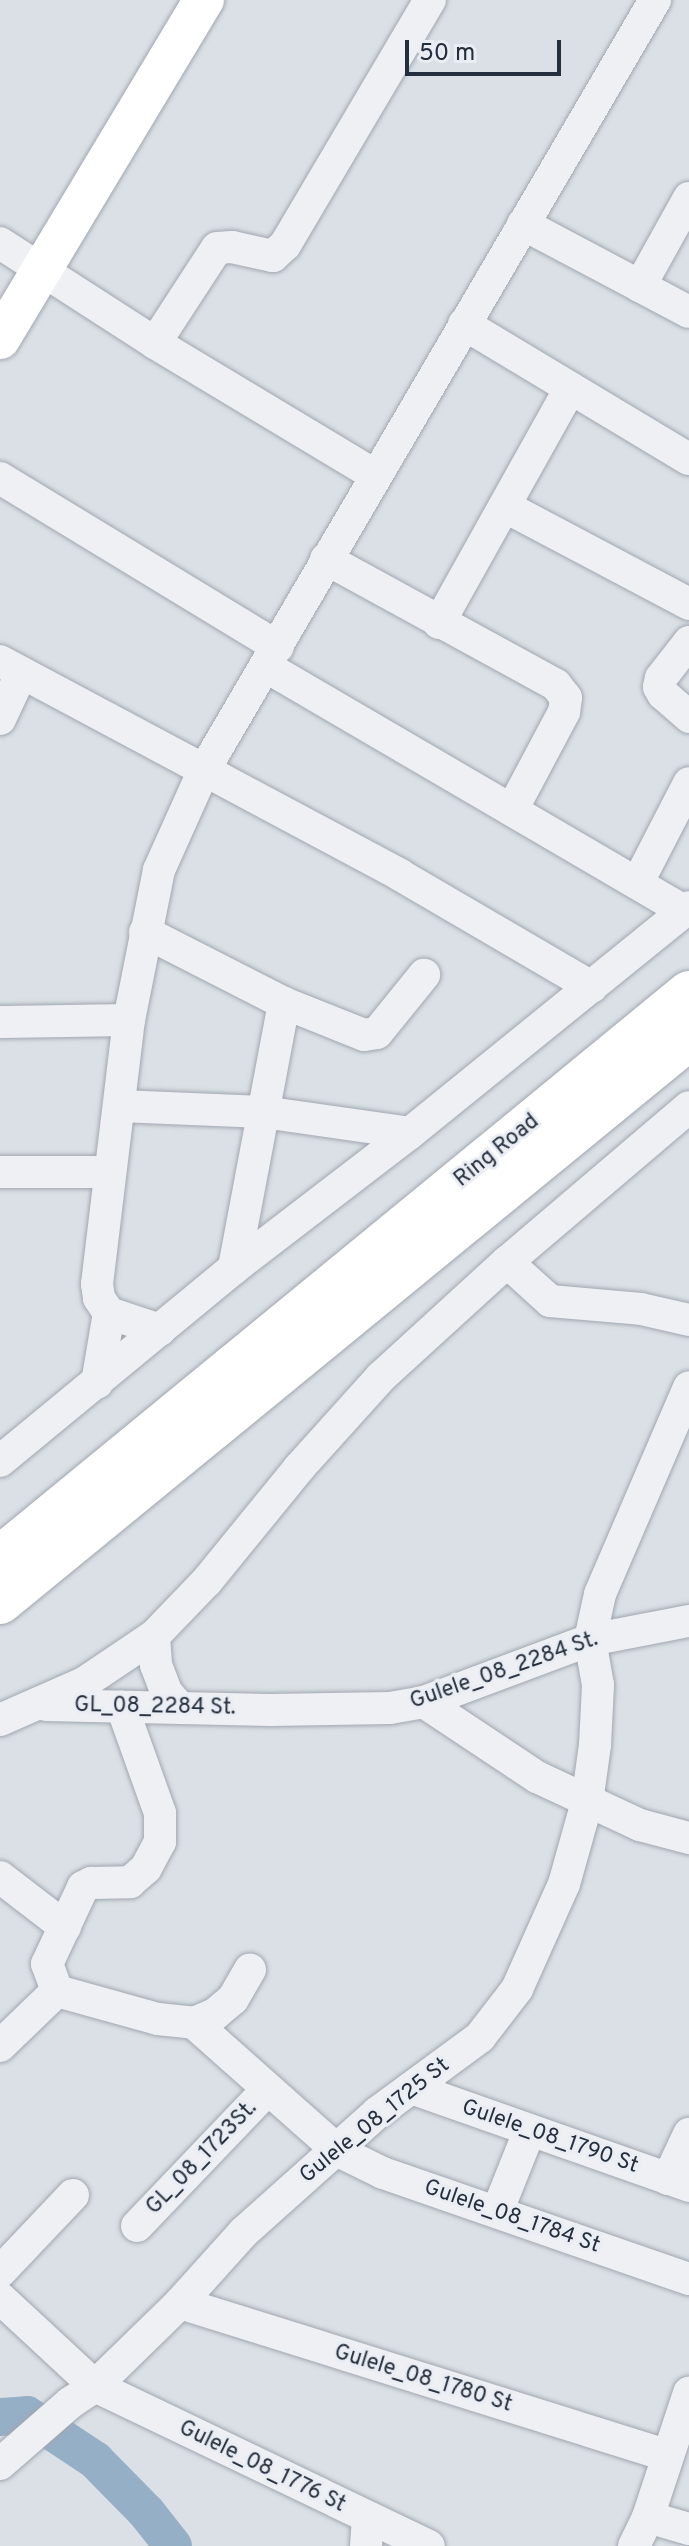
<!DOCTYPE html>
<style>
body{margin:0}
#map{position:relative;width:689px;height:2546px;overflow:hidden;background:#dbe0e6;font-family:Overpass,sans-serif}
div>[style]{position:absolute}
.river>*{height:38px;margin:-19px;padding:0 19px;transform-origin:19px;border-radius:19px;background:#95afc7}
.roads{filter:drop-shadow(0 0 2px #a1a7b0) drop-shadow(0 0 2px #a1a7b0)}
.minor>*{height:32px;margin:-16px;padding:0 16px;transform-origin:16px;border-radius:16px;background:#eef0f4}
.major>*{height:40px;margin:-20px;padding:0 20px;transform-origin:20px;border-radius:20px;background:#fff}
.highway>*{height:44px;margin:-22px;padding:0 22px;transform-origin:22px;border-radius:22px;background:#fff}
span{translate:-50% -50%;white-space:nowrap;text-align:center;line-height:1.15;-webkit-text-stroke:6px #eaeef4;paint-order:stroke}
.street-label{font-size:22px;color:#252e3c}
.scale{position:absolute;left:405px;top:40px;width:156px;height:36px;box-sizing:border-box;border:4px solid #252e3c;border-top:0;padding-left:10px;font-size:24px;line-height:28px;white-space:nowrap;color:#252e3c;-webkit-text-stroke:6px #eaeef4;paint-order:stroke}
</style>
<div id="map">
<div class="river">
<div style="left:0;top:2417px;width:27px;rotate:-4deg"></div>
<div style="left:27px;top:2415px;width:82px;rotate:33.5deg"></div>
<div style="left:95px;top:2460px;width:74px;rotate:45.5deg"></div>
<div style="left:147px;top:2513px;width:42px;rotate:51.8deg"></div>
</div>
<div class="roads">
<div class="minor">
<div style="left:689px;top:198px;width:101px;rotate:119.1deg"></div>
<div style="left:640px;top:286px;width:55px;rotate:28deg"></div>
<div style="left:523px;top:224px;width:132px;rotate:27.9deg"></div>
<div style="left:0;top:243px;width:184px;rotate:32.8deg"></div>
<div style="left:155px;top:343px;width:257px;rotate:31deg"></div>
<div style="left:464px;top:324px;width:262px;rotate:31deg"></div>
<div style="left:155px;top:343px;width:113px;rotate:-56.9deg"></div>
<div style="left:217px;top:248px;width:15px;rotate:-4deg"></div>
<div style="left:232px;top:247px;width:42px;rotate:12.4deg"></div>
<div style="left:273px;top:256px;width:16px;rotate:-43deg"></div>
<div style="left:285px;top:245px;width:285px;rotate:-59.4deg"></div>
<div style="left:0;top:478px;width:325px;rotate:31.3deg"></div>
<div style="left:506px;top:507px;width:207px;rotate:27.9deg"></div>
<div style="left:326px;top:559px;width:262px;rotate:28.7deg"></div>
<div style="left:556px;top:685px;width:16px;rotate:52deg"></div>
<div style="left:566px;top:698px;width:14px;rotate:98deg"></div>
<div style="left:564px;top:712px;width:111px;rotate:118deg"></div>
<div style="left:439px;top:623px;width:267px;rotate:-60.8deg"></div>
<div style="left:689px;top:642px;width:46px;rotate:127.9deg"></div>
<div style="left:661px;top:678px;width:9px;rotate:103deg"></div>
<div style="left:659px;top:687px;width:8px;rotate:60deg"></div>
<div style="left:663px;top:694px;width:35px;rotate:41deg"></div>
<div style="left:0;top:661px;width:454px;rotate:28.1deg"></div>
<div style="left:400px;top:875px;width:222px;rotate:30.3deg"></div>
<div style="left:265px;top:666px;width:485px;rotate:30.3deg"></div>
<div style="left:0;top:719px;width:50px;rotate:-65deg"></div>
<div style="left:638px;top:882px;width:111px;rotate:-62.7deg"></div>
<div style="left:145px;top:932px;width:156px;rotate:27.1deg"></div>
<div style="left:284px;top:1003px;width:270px;rotate:100.7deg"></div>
<div style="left:284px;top:1003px;width:86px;rotate:21.8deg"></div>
<div style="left:364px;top:1035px;width:13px;rotate:-9deg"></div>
<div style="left:377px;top:1033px;width:75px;rotate:-51deg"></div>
<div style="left:0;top:1022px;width:129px;rotate:-0.9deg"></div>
<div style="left:120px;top:1106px;width:143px;rotate:2.4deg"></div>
<div style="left:263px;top:1112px;width:148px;rotate:8.1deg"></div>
<div style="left:0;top:1172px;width:109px"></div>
<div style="left:507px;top:1262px;width:58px;rotate:42.2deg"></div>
<div style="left:550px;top:1301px;width:91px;rotate:5deg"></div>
<div style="left:641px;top:1309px;width:49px;rotate:12.9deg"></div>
<div style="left:160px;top:1330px;width:54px;rotate:-161.6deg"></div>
<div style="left:109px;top:1313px;width:18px;rotate:-124deg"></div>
<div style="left:99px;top:1298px;width:14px;rotate:-98deg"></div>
<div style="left:97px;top:1284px;width:266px;rotate:-83.1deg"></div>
<div style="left:129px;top:1020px;width:153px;rotate:-78.7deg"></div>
<div style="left:159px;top:870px;width:107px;rotate:-65.8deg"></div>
<div style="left:203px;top:772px;width:895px;rotate:-59.65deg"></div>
<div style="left:97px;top:1383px;width:71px;rotate:-80.3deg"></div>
<div style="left:0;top:1461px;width:303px;rotate:-39.5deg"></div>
<div style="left:234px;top:1268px;width:222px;rotate:-37.5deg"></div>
<div style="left:410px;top:1133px;width:359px;rotate:-39deg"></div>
<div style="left:154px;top:1636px;width:29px;rotate:86deg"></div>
<div style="left:156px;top:1665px;width:30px;rotate:69deg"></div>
<div style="left:167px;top:1693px;width:18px;rotate:49deg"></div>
<div style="left:424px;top:1702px;width:136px;rotate:33.6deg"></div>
<div style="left:537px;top:1777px;width:114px;rotate:25deg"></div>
<div style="left:640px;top:1825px;width:51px;rotate:14.9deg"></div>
<div style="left:46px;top:1705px;width:224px;rotate:1.3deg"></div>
<div style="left:270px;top:1710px;width:120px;rotate:-1deg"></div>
<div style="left:390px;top:1708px;width:35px;rotate:-10deg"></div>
<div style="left:424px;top:1702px;width:177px;rotate:-20.5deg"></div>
<div style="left:590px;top:1640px;width:101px;rotate:-10.9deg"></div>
<div style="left:0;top:1720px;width:92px;rotate:-23.8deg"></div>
<div style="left:84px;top:1683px;width:84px;rotate:-33.9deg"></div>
<div style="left:154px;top:1636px;width:76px;rotate:-46.1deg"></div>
<div style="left:207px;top:1581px;width:146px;rotate:-50.8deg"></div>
<div style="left:299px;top:1468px;width:122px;rotate:-48deg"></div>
<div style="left:381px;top:1377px;width:171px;rotate:-42.4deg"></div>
<div style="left:507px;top:1262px;width:239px;rotate:-40.4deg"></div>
<div style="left:0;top:1877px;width:82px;rotate:37.6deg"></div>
<div style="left:57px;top:1991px;width:105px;rotate:15.5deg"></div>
<div style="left:158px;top:2019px;width:36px;rotate:6deg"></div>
<div style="left:194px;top:2023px;width:193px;rotate:41.6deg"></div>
<div style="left:338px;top:2151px;width:50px;rotate:26.1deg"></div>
<div style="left:383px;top:2173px;width:324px;rotate:19.1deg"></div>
<div style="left:57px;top:1991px;width:29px;rotate:-110deg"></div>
<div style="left:47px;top:1964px;width:85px;rotate:-64.9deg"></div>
<div style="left:83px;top:1887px;width:9px;rotate:-27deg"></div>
<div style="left:91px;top:1883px;width:39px;rotate:-1deg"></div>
<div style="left:130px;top:1882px;width:21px;rotate:-41deg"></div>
<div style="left:146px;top:1868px;width:30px;rotate:-62deg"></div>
<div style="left:160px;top:1842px;width:29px;rotate:-90deg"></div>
<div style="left:160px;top:1813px;width:113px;rotate:-109.7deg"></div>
<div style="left:194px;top:2023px;width:23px;rotate:-23deg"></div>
<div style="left:215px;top:2014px;width:23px;rotate:-40deg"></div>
<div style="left:233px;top:1999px;width:34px;rotate:-60deg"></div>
<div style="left:0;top:2046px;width:79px;rotate:-44deg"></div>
<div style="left:411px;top:2088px;width:295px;rotate:19.4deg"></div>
<div style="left:668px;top:2179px;width:50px;rotate:-65deg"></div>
<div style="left:497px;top:2212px;width:86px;rotate:-68.2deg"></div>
<div style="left:137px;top:2226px;width:188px;rotate:-46.3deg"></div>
<div style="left:0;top:2272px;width:106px;rotate:-46.5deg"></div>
<div style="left:0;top:2298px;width:129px;rotate:42.8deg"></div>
<div style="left:95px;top:2386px;width:370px;rotate:25.6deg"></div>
<div style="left:180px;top:2303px;width:509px;rotate:17.37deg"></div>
<div style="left:0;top:2464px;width:93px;rotate:-41.1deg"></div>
<div style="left:70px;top:2403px;width:30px;rotate:-34deg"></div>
<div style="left:95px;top:2386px;width:119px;rotate:-44.3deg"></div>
<div style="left:180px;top:2303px;width:96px;rotate:-48deg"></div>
<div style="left:244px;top:2232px;width:178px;rotate:-41.8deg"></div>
<div style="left:377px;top:2113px;width:128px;rotate:-36.4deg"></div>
<div style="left:480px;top:2037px;width:61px;rotate:-52.4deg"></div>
<div style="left:517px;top:1989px;width:115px;rotate:-65.9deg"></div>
<div style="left:564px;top:1884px;width:85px;rotate:-74.3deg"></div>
<div style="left:587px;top:1802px;width:58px;rotate:-82deg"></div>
<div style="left:595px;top:1745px;width:60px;rotate:-87.1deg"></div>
<div style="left:598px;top:1685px;width:46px;rotate:-100.1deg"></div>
<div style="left:590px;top:1640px;width:47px;rotate:-77.7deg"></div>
<div style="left:600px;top:1594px;width:225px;rotate:-66.7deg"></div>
<div style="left:648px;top:2517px;width:43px;rotate:16.3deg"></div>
<div style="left:366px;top:2546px;width:28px;rotate:-86deg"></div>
<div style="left:634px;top:2546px;width:32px;rotate:-64deg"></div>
<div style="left:648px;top:2517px;width:131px;rotate:-71.7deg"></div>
</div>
<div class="major">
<div style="left:0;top:339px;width:396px;rotate:-59deg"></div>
</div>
<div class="highway">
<div style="left:0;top:1558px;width:891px;rotate:-39.35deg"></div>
<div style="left:0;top:1602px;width:890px;rotate:-39.3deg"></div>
</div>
</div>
<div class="street-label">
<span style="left:497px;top:1151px;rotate:-39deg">Ring Road</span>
<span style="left:504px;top:1671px;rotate:-19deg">Gulele_08_2284 St.</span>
<span style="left:155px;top:1707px;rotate:1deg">GL_08_2284 St.</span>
<span style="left:375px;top:2121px;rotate:-39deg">Gulele_08_1725 St</span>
<span style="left:550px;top:2137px;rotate:19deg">Gulele_08_1790 St</span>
<span style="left:202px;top:2158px;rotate:-46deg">GL_08_1723St.</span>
<span style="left:512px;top:2217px;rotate:19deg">Gulele_08_1784 St</span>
<span style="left:423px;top:2379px;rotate:17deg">Gulele_08_1780 St</span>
<span style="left:262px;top:2467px;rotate:26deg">Gulele_08_1776 St</span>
</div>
<div class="scale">50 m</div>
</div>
